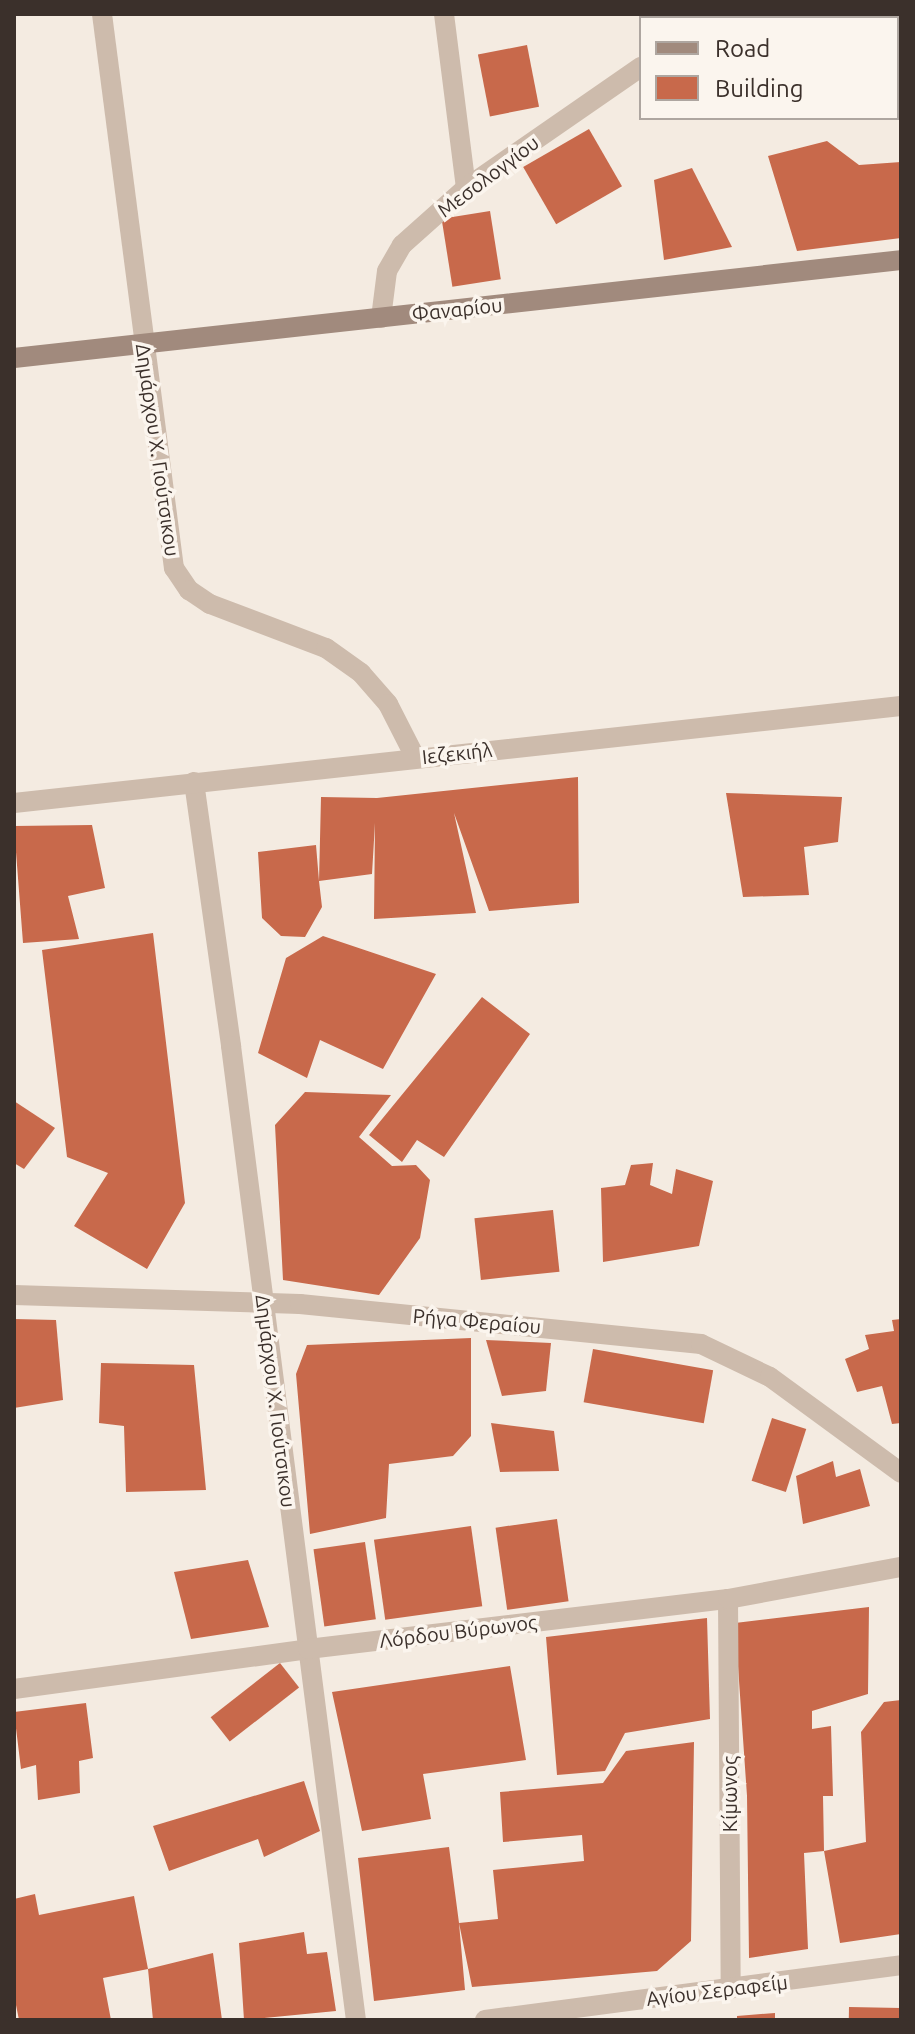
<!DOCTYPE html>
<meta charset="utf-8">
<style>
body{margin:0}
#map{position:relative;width:915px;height:2034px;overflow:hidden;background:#f4ebe1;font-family:Ubuntu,sans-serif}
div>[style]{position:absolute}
.building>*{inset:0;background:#c8694b;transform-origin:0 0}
.minor>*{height:20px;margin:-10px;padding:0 10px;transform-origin:10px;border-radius:10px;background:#cdbbac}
.secondary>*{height:20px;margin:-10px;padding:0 10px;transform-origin:10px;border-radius:10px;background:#a18a7d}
span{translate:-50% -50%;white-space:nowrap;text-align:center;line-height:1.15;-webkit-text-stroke:7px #fbf5ee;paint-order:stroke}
.street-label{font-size:20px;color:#3b302b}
.frame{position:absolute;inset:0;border:16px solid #3b302b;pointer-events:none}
.legend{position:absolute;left:639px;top:16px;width:260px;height:104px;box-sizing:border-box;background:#fbf5ee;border:2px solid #aea6a0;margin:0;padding:10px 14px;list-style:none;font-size:24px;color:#3b302b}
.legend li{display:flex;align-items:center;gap:16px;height:40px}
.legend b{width:40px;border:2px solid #aea6a0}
</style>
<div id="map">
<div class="building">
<div style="left:824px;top:14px;width:68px;height:5px"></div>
<div style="left:527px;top:45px;width:63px;height:50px;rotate:79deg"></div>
<div style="left:589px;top:129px;width:66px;height:76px;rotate:60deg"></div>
<div style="clip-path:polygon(827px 141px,859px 165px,901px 162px,901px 238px,797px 251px,768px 156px)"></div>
<div style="clip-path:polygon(692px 168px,732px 247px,664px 260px,654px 180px)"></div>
<div style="left:490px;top:211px;width:69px;height:49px;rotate:81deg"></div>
<div style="clip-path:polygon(578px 777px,579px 903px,489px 911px,454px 813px,476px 913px,374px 919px,375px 823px,372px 874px,319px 881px,322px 907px,305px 937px,281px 936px,262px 918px,258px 852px,316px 845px,319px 881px,321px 797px,377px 798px)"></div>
<div style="clip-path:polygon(726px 793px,842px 797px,838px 842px,804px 847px,809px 895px,743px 897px)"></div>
<div style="clip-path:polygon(92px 825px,105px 888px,68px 896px,79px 939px,23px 943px,14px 826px)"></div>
<div style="clip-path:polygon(153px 933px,185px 1203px,147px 1269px,74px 1226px,108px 1173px,67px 1157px,42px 950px)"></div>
<div style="clip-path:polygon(323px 936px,436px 974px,383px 1069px,320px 1040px,307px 1078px,258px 1053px,286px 958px)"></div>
<div style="clip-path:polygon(482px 997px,530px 1034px,444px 1157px,417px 1140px,402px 1162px,369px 1135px)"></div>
<div style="clip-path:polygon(305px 1092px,391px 1095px,359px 1137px,392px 1166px,416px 1165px,430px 1180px,420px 1238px,379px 1295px,283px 1280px,275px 1125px)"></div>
<div style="clip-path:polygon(14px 1101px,55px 1128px,24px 1169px,14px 1163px)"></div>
<div style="clip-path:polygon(653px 1163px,650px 1185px,672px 1194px,676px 1169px,713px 1181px,699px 1246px,603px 1262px,601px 1188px,625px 1185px,631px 1165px)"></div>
<div style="left:553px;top:1210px;width:62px;height:79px;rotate:84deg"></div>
<div style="clip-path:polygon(14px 1319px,56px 1320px,63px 1400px,14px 1408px)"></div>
<div style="clip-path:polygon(901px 1319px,901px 1423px,892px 1424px,882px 1386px,857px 1392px,845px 1359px,869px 1349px,865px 1335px,894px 1331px,892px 1320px)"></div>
<div style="clip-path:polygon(471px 1338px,471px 1436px,453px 1456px,389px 1464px,386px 1518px,310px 1534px,296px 1374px,307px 1345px)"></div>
<div style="clip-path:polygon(486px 1340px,551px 1343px,546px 1391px,502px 1396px)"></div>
<div style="left:593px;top:1349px;width:122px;height:54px;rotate:10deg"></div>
<div style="clip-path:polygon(101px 1363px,194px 1365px,206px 1490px,126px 1492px,124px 1426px,99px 1423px)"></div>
<div style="left:772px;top:1418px;width:36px;height:66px;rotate:18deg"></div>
<div style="clip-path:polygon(491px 1423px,554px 1431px,559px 1471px,500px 1472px)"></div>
<div style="clip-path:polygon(833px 1461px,836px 1477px,860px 1469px,870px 1506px,803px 1524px,796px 1476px)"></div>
<div style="left:557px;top:1519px;width:83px;height:62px;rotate:82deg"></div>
<div style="left:471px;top:1526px;width:81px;height:98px;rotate:82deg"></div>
<div style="left:365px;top:1542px;width:78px;height:52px;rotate:82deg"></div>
<div style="clip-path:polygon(248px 1560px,269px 1627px,191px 1639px,174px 1572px)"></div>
<div style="clip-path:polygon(869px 1607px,868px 1694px,812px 1711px,812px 1729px,831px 1726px,833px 1796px,823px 1796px,824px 1851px,866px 1842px,861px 1732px,884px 1702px,901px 1700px,901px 1934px,840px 1943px,824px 1851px,804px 1853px,808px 1949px,749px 1958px,747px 1796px,735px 1623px)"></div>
<div style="clip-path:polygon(707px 1618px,710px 1719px,625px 1733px,605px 1771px,557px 1775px,546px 1637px)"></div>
<div style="left:280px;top:1663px;width:31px;height:88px;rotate:52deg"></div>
<div style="clip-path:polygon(510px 1666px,526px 1760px,423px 1774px,431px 1819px,362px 1831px,332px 1692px)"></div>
<div style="clip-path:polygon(86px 1703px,93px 1758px,79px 1761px,80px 1793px,38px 1800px,36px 1765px,21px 1769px,14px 1712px)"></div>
<div style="clip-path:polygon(694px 1742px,691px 1941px,657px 1971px,472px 1987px,459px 1923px,465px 1990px,374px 2001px,358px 1858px,449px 1847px,459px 1923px,498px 1919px,493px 1870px,584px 1861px,582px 1835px,503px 1842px,500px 1792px,603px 1783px,626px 1751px)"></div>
<div style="clip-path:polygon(304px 1781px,320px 1831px,264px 1857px,258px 1839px,169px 1871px,153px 1826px)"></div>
<div style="clip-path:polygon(35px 1894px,39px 1915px,134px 1896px,148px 1969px,213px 1953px,222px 2020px,153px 2020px,148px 1969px,103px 1978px,111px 2020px,19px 2020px,14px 1995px,14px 1899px)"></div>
<div style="clip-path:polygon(304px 1932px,307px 1954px,327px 1952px,336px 2011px,244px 2020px,239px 1943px)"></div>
<div style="left:849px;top:2007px;width:52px;height:13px;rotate:1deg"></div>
<div style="clip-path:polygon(775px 2013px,775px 2020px,737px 2020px,737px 2016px)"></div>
</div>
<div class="minor">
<div style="left:102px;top:14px;width:559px;rotate:82.6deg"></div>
<div style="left:174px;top:568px;width:27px;rotate:56deg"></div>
<div style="left:189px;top:590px;width:25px;rotate:34deg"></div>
<div style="left:210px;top:604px;width:124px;rotate:20.8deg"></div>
<div style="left:326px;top:648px;width:43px;rotate:35.5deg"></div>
<div style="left:361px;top:673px;width:41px;rotate:48.9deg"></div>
<div style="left:388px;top:704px;width:59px;rotate:63deg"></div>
<div style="left:444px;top:14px;width:175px;rotate:82.8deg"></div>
<div style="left:707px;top:18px;width:7px;rotate:-34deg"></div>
<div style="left:381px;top:318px;width:47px;rotate:-82.7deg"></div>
<div style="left:387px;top:271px;width:30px;rotate:-60deg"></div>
<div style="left:402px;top:245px;width:86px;rotate:-41.7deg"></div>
<div style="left:466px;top:188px;width:213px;rotate:-34.7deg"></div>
<div style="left:194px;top:782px;width:267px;rotate:82deg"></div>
<div style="left:231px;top:1046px;width:982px;rotate:82.69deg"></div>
<div style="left:14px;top:803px;width:892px;rotate:-6.24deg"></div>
<div style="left:14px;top:1295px;width:286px;rotate:1.8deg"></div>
<div style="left:300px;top:1304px;width:403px;rotate:5.7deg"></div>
<div style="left:701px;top:1344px;width:76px;rotate:25.6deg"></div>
<div style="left:770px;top:1377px;width:162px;rotate:36.2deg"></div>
<div style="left:728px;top:1599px;width:390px;rotate:89.6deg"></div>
<div style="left:14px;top:1689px;width:297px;rotate:-7.7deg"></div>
<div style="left:308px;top:1649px;width:423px;rotate:-6.8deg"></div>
<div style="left:728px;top:1599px;width:176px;rotate:-10.5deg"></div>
<div style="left:485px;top:2020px;width:420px;rotate:-7.5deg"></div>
</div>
<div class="secondary">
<div style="left:14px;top:358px;width:892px;rotate:-6.3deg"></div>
</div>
<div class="street-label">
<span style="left:488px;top:176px;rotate:-37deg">Μεσολογγίου</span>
<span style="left:457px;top:309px;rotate:-6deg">Φαναρίου</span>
<span style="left:158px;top:450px;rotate:82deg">Δημάρχου Χ. Γιούτσικου</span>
<span style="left:457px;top:753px;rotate:-6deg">Ιεζεκιήλ</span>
<span style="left:477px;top:1321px;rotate:5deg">Ρήγα Φεραίου</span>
<span style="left:276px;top:1401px;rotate:83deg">Δημάρχου Χ. Γιούτσικου</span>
<span style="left:458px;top:1631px;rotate:-7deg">Λόρδου Βύρωνος</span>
<span style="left:729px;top:1794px;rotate:-90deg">Κίμωνος</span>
<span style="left:717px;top:1990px;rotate:-7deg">Αγίου Σεραφείμ</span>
</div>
<div class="frame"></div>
<ul class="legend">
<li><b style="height:10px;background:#a18a7d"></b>Road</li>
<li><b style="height:22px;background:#c8694b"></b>Building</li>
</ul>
</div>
